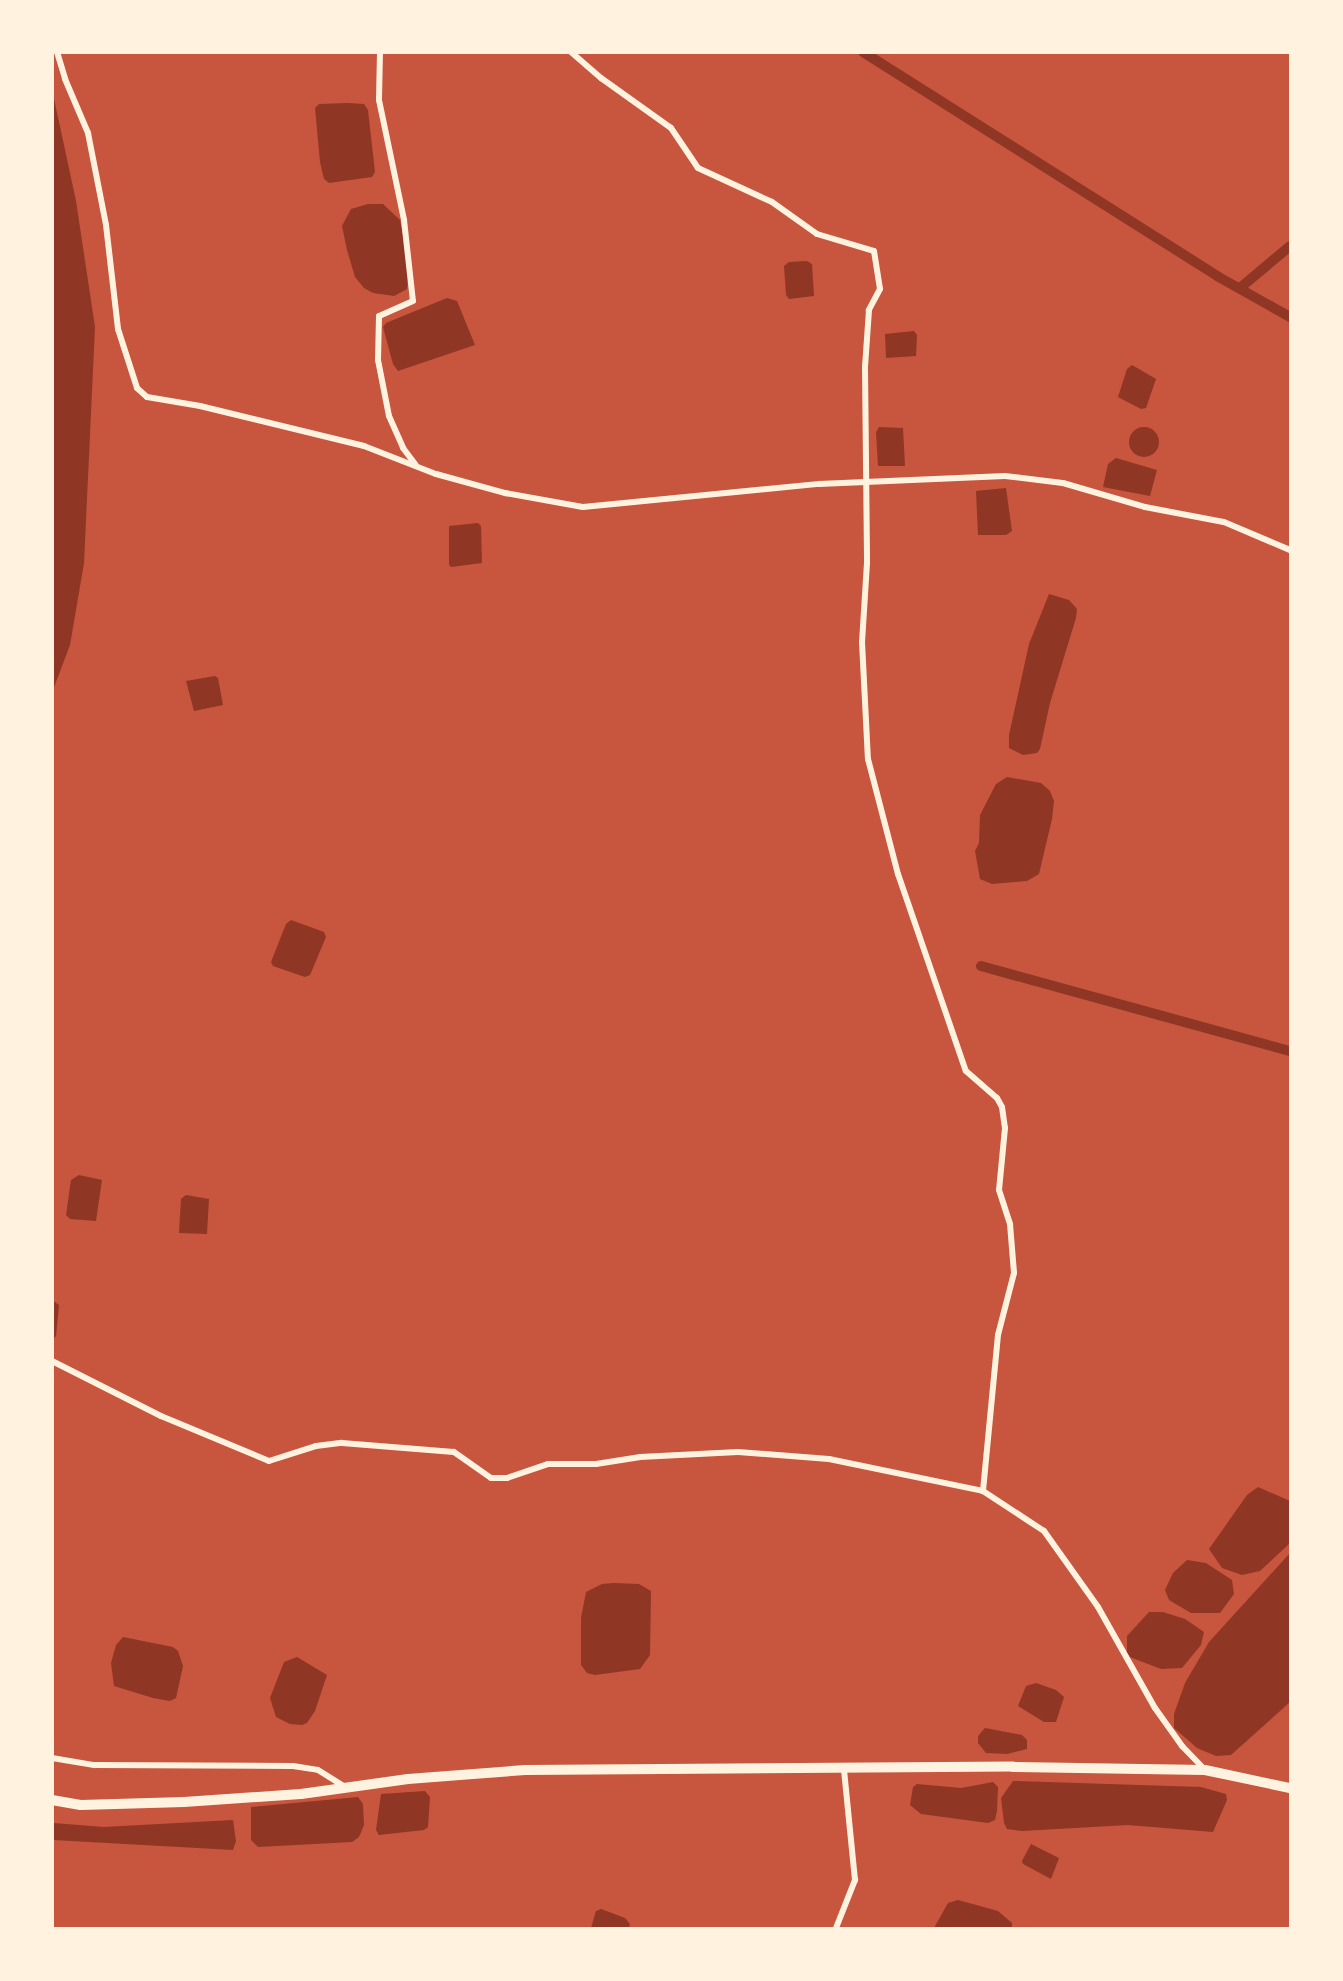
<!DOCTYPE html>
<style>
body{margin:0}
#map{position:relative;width:1343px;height:1981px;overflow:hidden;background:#c8553d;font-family:"PT Sans",sans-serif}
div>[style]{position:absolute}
.water>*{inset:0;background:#8f3625}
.round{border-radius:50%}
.canal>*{height:10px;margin:-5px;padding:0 5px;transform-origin:5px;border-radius:5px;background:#8f3625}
.minor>*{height:6px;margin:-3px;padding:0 3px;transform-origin:3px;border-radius:3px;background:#fff3e0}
.trunk>*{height:10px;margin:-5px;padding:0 5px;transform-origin:5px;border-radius:5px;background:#fff3e0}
span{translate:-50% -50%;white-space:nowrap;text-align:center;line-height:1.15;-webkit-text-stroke:5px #fff3e0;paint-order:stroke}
.frame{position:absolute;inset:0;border:54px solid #fff3e0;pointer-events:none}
</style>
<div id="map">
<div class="water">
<div style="clip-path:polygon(53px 94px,76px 201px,95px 327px,84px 563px,70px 645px,53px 690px)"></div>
<div style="clip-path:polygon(348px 103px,364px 104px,368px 110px,375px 172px,372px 177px,329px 183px,324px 179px,320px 162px,315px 108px,319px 104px)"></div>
<div style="clip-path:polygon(368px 204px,383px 204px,400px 220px,409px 268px,407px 289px,394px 296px,373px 293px,364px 288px,355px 277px,347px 250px,342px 226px,351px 209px)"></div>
<div style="clip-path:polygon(789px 262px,807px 261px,812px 264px,814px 296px,789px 299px,786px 295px,784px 266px)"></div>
<div style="clip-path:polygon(447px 298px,457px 301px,475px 345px,398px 371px,393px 364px,383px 327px,386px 323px)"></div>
<div style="clip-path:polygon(914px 331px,917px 335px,916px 356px,886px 358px,885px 334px)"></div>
<div style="clip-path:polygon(1132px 365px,1156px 379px,1146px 408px,1141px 409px,1118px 397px,1127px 369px)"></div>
<div class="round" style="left:1129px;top:427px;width:30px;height:30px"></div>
<div style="clip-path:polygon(879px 427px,903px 428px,905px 466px,878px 466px,876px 432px)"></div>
<div style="clip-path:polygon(1116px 458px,1157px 470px,1150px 496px,1103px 487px,1108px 464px)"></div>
<div style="clip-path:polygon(1006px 488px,1012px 531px,1006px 535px,978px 535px,976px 491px)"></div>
<div style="clip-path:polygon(478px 523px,481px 526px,482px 563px,451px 567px,449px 565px,449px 526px)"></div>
<div style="clip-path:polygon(1049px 594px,1069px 600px,1077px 609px,1076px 618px,1050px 703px,1040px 749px,1037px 753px,1023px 755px,1009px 748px,1009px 735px,1029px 644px)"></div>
<div style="clip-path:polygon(215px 676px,218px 678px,223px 705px,194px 711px,186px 681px)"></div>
<div style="clip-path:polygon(1007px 777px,1041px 783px,1050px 791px,1054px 801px,1052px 819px,1039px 874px,1027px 881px,992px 884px,980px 879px,975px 851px,979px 843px,980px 815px,996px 784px)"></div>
<div style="clip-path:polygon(291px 920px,324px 932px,326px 937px,310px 975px,305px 977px,273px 966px,271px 962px,286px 924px)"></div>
<div style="clip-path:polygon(79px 1175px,102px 1180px,96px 1221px,70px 1219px,66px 1215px,71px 1180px)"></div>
<div style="clip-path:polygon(186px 1195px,209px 1199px,207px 1234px,179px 1233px,181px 1199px)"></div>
<div style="clip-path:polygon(52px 1300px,59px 1305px,56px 1336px,53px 1339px)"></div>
<div style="clip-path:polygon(1258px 1487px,1290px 1501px,1290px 1543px,1260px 1571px,1242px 1575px,1222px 1568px,1209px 1549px,1247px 1495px)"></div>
<div style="clip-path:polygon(1290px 1553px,1290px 1702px,1231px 1755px,1216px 1756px,1197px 1748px,1174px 1728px,1174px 1714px,1185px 1683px,1209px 1642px)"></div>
<div style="clip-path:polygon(1187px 1560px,1206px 1563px,1232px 1580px,1234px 1594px,1220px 1613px,1191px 1613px,1169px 1600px,1165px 1590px,1173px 1573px)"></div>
<div style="clip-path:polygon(614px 1583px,639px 1584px,651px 1591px,650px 1655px,640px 1669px,595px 1675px,587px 1673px,581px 1665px,581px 1618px,586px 1592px,602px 1584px)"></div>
<div style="clip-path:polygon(1149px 1612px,1163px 1612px,1185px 1619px,1204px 1632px,1201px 1645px,1182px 1668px,1161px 1669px,1127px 1656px,1127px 1636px)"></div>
<div style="clip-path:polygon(123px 1637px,173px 1647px,178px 1651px,183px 1666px,176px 1698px,170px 1701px,153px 1698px,114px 1686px,111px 1663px,116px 1645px)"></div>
<div style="clip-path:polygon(297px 1657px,327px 1675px,315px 1711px,307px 1723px,302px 1725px,290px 1724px,276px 1717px,270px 1698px,284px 1662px)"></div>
<div style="clip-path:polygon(1036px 1683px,1056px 1690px,1064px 1697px,1056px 1722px,1044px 1722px,1018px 1706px,1026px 1686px)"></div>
<div style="clip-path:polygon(985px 1728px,1022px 1735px,1027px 1740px,1027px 1749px,1007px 1754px,986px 1753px,978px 1743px,978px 1736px)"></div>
<div style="clip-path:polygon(1013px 1781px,1201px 1787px,1226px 1794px,1227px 1800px,1213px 1832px,1128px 1825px,1022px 1831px,1007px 1829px,1004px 1823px,1001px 1798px)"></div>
<div style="clip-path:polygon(993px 1782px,998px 1787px,997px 1811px,995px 1820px,988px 1823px,921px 1814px,910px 1805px,913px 1787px,917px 1784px,961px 1788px)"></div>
<div style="clip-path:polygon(425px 1791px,430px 1797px,428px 1827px,424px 1830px,379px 1835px,376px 1830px,381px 1794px)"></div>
<div style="clip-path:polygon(358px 1797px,363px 1804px,364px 1825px,359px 1837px,352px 1842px,258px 1847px,251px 1840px,251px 1807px)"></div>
<div style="clip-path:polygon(233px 1820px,236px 1841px,233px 1850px,53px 1840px,53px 1823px,104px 1827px)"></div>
<div style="clip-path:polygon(1031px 1844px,1059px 1858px,1051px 1879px,1023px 1864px,1022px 1861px)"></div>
<div style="clip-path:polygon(958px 1900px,998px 1911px,1012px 1923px,1012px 1928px,934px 1928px,948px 1903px)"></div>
<div style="clip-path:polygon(601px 1909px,625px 1918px,630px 1924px,629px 1928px,591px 1928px,596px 1911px)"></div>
</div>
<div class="canal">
<div style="left:863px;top:52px;width:419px;rotate:32.3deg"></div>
<div style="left:1217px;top:276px;width:84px;rotate:29.3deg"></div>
<div style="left:1240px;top:288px;width:65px;rotate:-40deg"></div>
<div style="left:981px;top:966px;width:320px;rotate:15.4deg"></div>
</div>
<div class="minor">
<div style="left:57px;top:52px;width:28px;rotate:73deg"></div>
<div style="left:65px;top:79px;width:59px;rotate:66.9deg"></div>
<div style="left:88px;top:133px;width:94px;rotate:78.9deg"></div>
<div style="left:106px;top:225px;width:105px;rotate:83.4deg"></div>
<div style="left:118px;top:329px;width:62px;rotate:72.1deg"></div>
<div style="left:137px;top:388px;width:13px;rotate:42deg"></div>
<div style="left:147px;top:397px;width:54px;rotate:9.6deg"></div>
<div style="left:200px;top:406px;width:169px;rotate:13.7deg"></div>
<div style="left:364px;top:446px;width:77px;rotate:21.3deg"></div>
<div style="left:436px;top:474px;width:72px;rotate:15.4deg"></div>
<div style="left:505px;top:493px;width:79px;rotate:10.2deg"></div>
<div style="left:583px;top:507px;width:237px;rotate:-5.6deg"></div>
<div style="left:819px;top:484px;width:186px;rotate:-2.5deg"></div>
<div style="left:1005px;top:476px;width:58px;rotate:6.9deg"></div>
<div style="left:1063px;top:483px;width:85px;rotate:16.3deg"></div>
<div style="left:1145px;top:507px;width:80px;rotate:10.8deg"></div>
<div style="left:1224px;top:522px;width:72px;rotate:23deg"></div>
<div style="left:380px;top:52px;width:48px;rotate:91.2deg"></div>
<div style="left:379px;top:100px;width:123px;rotate:78.2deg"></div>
<div style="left:404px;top:220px;width:81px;rotate:83.7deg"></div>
<div style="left:413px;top:301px;width:37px;rotate:156deg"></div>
<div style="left:379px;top:316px;width:44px;rotate:91.3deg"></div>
<div style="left:378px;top:360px;width:57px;rotate:78.9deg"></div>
<div style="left:389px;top:416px;width:35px;rotate:66deg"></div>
<div style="left:403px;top:448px;width:21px;rotate:53deg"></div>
<div style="left:571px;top:52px;width:40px;rotate:41deg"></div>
<div style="left:601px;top:78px;width:86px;rotate:35.5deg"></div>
<div style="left:671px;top:128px;width:48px;rotate:56deg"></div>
<div style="left:698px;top:168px;width:81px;rotate:24.7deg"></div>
<div style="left:772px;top:202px;width:55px;rotate:35.4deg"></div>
<div style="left:817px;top:234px;width:59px;rotate:16.6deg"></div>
<div style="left:874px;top:251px;width:38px;rotate:81deg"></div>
<div style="left:880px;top:289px;width:24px;rotate:118deg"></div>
<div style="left:869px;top:310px;width:57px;rotate:94deg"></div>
<div style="left:865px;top:367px;width:196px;rotate:89.4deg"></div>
<div style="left:867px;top:563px;width:79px;rotate:93.6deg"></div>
<div style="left:862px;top:642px;width:117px;rotate:87.1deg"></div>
<div style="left:868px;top:759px;width:119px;rotate:75.4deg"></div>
<div style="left:898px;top:874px;width:208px;rotate:71deg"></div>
<div style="left:966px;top:1071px;width:41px;rotate:41.1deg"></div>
<div style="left:997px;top:1098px;width:10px;rotate:61deg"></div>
<div style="left:1002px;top:1107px;width:21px;rotate:82deg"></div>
<div style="left:1005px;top:1128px;width:62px;rotate:95.5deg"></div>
<div style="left:999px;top:1190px;width:36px;rotate:72deg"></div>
<div style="left:1010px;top:1224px;width:49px;rotate:85.3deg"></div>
<div style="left:1014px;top:1273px;width:64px;rotate:104.5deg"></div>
<div style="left:998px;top:1335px;width:157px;rotate:95.5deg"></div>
<div style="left:52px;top:1361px;width:122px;rotate:26.8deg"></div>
<div style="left:161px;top:1416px;width:117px;rotate:22.6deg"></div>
<div style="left:269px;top:1461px;width:49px;rotate:-17.7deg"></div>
<div style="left:316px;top:1446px;width:26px;rotate:-7deg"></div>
<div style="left:342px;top:1443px;width:112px;rotate:4.6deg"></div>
<div style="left:454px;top:1452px;width:45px;rotate:35.1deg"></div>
<div style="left:491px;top:1478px;width:16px"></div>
<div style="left:507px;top:1478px;width:43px;rotate:-18.9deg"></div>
<div style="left:548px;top:1464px;width:48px"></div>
<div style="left:596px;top:1464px;width:45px;rotate:-9deg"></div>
<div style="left:640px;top:1457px;width:98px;rotate:-2.9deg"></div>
<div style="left:738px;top:1452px;width:91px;rotate:4.4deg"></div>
<div style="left:829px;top:1459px;width:157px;rotate:11.7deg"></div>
<div style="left:983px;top:1491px;width:73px;rotate:33.3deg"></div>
<div style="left:1044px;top:1531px;width:93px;rotate:54.6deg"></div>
<div style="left:1098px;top:1607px;width:116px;rotate:60.6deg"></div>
<div style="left:1155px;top:1708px;width:47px;rotate:54.6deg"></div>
<div style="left:1182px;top:1746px;width:32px;rotate:46deg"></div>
<div style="left:52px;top:1758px;width:43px;rotate:9.5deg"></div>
<div style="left:94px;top:1765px;width:199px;rotate:0.3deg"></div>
<div style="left:293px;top:1766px;width:25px;rotate:9deg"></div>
<div style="left:318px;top:1770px;width:32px;rotate:32deg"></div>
<div style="left:836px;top:1928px;width:52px;rotate:-68.4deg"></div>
<div style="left:855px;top:1880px;width:112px;rotate:-95.7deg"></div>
</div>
<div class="trunk">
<div style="left:52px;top:1800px;width:29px;rotate:10deg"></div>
<div style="left:81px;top:1805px;width:103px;rotate:-1.7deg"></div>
<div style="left:184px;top:1802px;width:117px;rotate:-3.9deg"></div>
<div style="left:301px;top:1794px;width:108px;rotate:-8deg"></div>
<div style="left:408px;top:1779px;width:117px;rotate:-4.4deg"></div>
<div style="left:525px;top:1770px;width:488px;rotate:-0.4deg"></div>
<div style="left:1013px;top:1767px;width:192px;rotate:0.9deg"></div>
<div style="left:1205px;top:1770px;width:87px;rotate:12deg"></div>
</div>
<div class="frame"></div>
</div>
